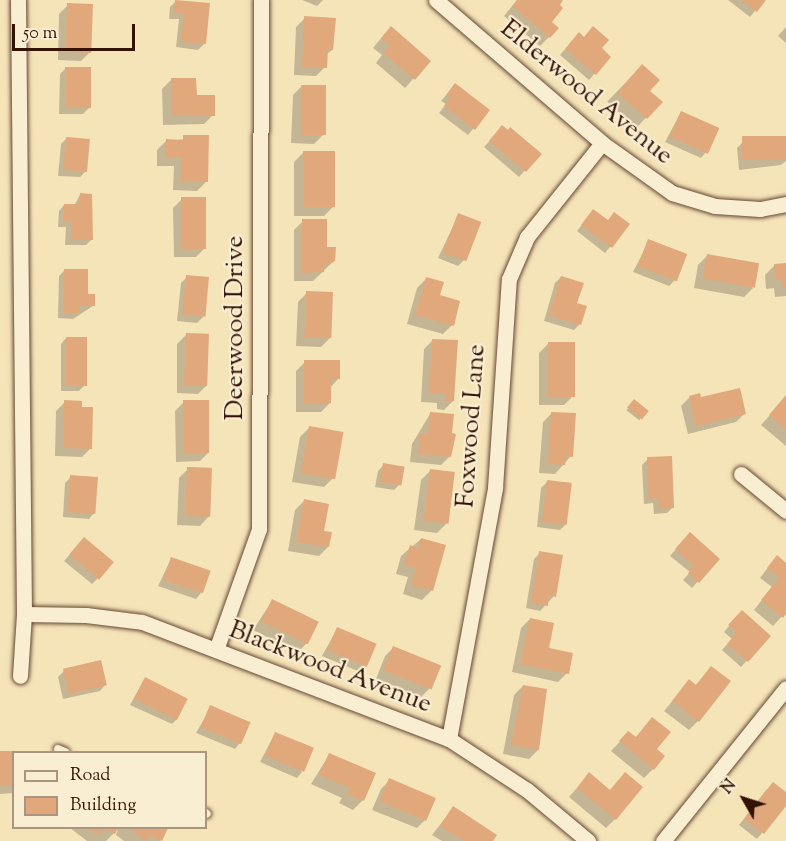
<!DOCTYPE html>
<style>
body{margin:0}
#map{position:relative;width:786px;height:841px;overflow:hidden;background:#f6e4b9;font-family:"Sorts Mill Goudy",serif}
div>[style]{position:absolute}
.shadow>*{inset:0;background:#0003;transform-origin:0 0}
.building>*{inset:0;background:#e0a87b;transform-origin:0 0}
.roads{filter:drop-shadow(0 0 2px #644732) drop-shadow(0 0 2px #644732)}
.service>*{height:8px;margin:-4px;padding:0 4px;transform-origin:4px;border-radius:4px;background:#f9edd2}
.minor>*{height:15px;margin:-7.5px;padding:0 7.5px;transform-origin:7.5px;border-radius:7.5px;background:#f9edd2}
span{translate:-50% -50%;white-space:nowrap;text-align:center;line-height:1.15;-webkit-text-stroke:4.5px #f9edd2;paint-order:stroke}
.street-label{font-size:26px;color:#331305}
.legend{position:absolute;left:12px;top:751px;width:195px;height:78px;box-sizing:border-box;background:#f9edd2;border:2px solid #aa9680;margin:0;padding:8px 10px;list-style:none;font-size:18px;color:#331305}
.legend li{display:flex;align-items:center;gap:12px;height:30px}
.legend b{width:30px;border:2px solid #aa9680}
.north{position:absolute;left:714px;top:769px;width:60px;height:60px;-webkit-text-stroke:4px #f9edd2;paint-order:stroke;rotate:309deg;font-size:16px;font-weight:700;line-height:24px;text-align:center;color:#331305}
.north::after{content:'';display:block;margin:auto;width:21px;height:27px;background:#331305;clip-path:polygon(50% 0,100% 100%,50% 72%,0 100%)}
.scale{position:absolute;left:12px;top:24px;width:123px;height:27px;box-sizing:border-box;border:3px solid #331305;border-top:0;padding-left:8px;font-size:18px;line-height:21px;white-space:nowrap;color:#331305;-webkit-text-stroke:4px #f9edd2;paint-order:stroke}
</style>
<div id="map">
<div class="shadow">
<div style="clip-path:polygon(302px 0,323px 0,317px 6px)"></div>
<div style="clip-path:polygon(517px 0,563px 0,550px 22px,549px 37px,540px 46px,504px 16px)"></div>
<div style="clip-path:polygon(728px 0,764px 0,750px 17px)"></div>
<div style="clip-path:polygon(176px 1px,204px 44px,198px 50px,176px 47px,179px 19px,169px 19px,170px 7px)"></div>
<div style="clip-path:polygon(68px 5px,90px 52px,81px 61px,58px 60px,59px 14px)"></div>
<div style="clip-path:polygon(305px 18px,332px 50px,326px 55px,325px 67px,316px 76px,294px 75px,296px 27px)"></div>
<div style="clip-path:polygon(786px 27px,786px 43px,778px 36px)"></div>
<div style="clip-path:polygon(382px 37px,429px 61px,405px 88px,376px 63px,382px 55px,373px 48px)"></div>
<div style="clip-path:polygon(573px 40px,609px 57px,589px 80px,560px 55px)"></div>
<div style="clip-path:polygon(66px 68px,89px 108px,83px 114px,59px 114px,60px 74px)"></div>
<div style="left:633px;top:75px;width:39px;height:37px;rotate:44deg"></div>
<div style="clip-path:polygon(171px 80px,213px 115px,204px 124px,163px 125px,162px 89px)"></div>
<div style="clip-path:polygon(455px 85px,488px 111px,468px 135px,439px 113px,446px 104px,441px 101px)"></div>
<div style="clip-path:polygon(302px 86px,323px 135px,314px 144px,291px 143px,293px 95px)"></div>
<div style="clip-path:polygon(681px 112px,706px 152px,701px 158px,665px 142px)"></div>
<div style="clip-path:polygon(497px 133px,540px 154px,519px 177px,484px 147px)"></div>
<div style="clip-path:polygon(208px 137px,206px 182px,197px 191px,173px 190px,174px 166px,157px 166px,157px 150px,166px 141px)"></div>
<div style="clip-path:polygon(67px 138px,85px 172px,80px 177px,58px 176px,61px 144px)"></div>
<div style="clip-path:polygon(743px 142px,786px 149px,786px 161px,781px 165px,739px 170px,737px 148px)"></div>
<div style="clip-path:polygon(303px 153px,333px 207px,324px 216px,294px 216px,294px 162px)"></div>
<div style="clip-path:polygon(80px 195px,92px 239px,86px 245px,65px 245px,66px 227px,58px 227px,59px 211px,64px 205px,74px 206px)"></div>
<div style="clip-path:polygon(182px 199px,205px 248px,196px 257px,174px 257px,173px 208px)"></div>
<div style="clip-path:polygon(459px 214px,464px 260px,458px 266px,438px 258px)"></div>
<div style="clip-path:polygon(588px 217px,628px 225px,605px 253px,577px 231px)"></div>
<div style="clip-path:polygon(303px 221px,334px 261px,313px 281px,294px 281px,294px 230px)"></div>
<div style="clip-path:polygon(649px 241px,675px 280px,669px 286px,633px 272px)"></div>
<div style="clip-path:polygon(707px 256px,753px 288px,744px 297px,694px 288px,698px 265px)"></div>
<div style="clip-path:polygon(786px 265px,786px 296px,775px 297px,774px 288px,766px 289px,765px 275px,774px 266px)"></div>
<div style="clip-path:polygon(65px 270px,93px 306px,73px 319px,58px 318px,59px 276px)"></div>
<div style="clip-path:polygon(187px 277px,203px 317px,197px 323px,177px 321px,181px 283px)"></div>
<div style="clip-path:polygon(561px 277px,576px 304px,580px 324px,574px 330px,544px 321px,555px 283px)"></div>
<div style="clip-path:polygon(426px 279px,452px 325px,443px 334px,407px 324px,417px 288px)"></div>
<div style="clip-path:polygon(307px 293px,330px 338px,321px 347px,296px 346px,298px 302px)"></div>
<div style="clip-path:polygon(186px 335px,207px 385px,198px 394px,177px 393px,177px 344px)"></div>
<div style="clip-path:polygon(66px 338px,85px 385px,79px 391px,61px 391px,61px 344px)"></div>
<div style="clip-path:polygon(433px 340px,453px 401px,444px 410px,437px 409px,437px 403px,421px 402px,424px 349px)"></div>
<div style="clip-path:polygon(548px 344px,573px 396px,564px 405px,539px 405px,539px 353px)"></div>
<div style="clip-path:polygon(305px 362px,338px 379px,330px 388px,330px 403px,321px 412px,296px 412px,296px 371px)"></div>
<div style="clip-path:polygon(690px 397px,700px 399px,745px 413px,736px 422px,688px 434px,681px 406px)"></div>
<div style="clip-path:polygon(786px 397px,786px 446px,761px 425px)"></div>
<div style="left:634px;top:401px;width:16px;height:12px;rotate:38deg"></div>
<div style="clip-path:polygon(65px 402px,91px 448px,82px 457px,55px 456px,56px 411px)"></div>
<div style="clip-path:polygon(184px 402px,209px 452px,200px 461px,176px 462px,175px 411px)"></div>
<div style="clip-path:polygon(552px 413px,571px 456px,555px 474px,539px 473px,543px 422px)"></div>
<div style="clip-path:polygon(430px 414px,450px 456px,441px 465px,410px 462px,412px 444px)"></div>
<div style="clip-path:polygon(309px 428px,333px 478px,324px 487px,292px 482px,300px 437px)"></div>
<div style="clip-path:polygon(648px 459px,673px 507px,667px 513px,654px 514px,653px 503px,644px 504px,642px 465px)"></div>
<div style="clip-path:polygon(384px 465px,400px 484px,394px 490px,375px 487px,378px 471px)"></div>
<div style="clip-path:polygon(188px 469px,209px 516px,200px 526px,177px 525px,179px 478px)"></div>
<div style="clip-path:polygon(430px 471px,446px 524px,437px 533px,414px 530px,421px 480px)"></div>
<div style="clip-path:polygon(71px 477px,94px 513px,89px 519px,63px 517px,65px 483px)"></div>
<div style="clip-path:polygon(547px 482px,566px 524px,560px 530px,537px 527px,541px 488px)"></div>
<div style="clip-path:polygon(304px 501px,328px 547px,319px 556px,288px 551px,295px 510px)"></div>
<div style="clip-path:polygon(421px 539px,444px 546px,431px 591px,422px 600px,403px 594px,408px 577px,396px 574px,401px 556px)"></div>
<div style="clip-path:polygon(684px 540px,718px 559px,692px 588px,683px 580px,690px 572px,670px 556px)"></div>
<div style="clip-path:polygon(78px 545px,98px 578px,92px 584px,64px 561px)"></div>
<div style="clip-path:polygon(540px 553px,554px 596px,540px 611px,526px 608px,534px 559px)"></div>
<div style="clip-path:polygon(171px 559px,201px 593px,196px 599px,158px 586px)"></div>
<div style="clip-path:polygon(786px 564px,786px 612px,773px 626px,754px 610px,772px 587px,760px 578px,769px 566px)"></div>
<div style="clip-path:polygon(272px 601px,307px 643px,298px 652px,253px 630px)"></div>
<div style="clip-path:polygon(736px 618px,769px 636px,741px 667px,722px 650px,732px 639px,724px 632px)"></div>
<div style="clip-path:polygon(530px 619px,567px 673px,558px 682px,512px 672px,521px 628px)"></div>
<div style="clip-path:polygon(337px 629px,366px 666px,360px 672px,322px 656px)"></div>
<div style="clip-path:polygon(394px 647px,430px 688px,421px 697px,376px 679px,385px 656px)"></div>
<div style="clip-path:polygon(711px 668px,698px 721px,689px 730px,664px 711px,689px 681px,695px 686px)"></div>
<div style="clip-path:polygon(64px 671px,105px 685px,100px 691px,63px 699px,58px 677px)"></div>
<div style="clip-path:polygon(145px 678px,178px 718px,172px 724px,130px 705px)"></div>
<div style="clip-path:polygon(523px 686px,538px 750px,529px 759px,503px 754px,514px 695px)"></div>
<div style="clip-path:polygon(211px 707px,240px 743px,235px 749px,196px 733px)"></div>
<div style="clip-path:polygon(644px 728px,655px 749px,653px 769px,644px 778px,611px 751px,628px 733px,635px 738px)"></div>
<div style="clip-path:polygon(275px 733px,302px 772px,297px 778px,260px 762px)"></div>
<div style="clip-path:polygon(0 752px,29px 752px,14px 752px,14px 793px,0 794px)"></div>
<div style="clip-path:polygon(329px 755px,374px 774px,362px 801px,353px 810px,339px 803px,342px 798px,311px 784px)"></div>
<div style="clip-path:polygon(589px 774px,615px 819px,606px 828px,569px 797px)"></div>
<div style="clip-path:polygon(390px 780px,426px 819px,417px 828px,372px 810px,381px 789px)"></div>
<div style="clip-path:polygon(767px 789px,786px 794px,786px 804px,757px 839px,739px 825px)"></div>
<div style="clip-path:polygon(453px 808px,491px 841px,442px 841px,432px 835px)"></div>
<div style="clip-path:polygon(70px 828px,166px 828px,160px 841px,124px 841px,116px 835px,118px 829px,106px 841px,87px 841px)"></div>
</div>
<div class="building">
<div style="clip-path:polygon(175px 0,210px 3px,206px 44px,181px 42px,184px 14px,174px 13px)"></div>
<div style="clip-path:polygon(517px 0,562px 0,559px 4px,563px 8px,552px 22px,559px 28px,550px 38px,512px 6px)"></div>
<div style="clip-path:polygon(741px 0,766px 0,757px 12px)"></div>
<div style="left:67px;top:3px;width:26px;height:49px;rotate:2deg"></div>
<div style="clip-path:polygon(304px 16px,336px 18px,333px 50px,328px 50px,327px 68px,302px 67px)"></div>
<div style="clip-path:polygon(391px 26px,431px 61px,415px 80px,383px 53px,390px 46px,381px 38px)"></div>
<div style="clip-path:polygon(593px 26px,609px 40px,602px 48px,611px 57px,596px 75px,565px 49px,579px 32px,584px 37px)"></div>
<div style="clip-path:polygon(642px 64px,660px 80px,650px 91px,663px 102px,647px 119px,617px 93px)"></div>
<div style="left:65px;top:67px;width:26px;height:41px"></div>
<div style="clip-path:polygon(171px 78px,196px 78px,197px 95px,215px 95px,215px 116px,171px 116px)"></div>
<div style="clip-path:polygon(455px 83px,490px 110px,475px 130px,444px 106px,450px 98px,446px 95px)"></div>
<div style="left:301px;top:85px;width:25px;height:50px"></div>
<div style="left:681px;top:111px;width:42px;height:28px;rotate:24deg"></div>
<div style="clip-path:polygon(502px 125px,508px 130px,510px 127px,542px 154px,526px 172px,489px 141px)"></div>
<div style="clip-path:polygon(183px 135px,209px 135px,208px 182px,181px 182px,182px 158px,165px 157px,166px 139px,183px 140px)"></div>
<div style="left:786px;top:136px;width:24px;height:44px;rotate:90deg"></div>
<div style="left:66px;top:137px;width:24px;height:33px;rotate:5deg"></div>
<div style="left:303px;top:151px;width:32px;height:56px"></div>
<div style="clip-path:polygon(80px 193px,92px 194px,93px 240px,71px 239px,71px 222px,63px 221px,64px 204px,79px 204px)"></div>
<div style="left:181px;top:197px;width:25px;height:52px"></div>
<div style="clip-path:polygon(593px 209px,608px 220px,614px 212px,630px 224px,612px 248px,581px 225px)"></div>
<div style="left:458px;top:213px;width:25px;height:42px;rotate:21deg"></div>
<div style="clip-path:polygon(302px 219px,327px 219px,327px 247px,336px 247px,335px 261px,324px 266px,324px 272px,302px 273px)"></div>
<div style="left:648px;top:239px;width:42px;height:29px;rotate:21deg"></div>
<div style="left:707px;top:254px;width:53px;height:25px;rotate:10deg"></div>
<div style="clip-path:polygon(786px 263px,786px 288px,783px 289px,782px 280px,775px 280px,774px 264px)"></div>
<div style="clip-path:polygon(64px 269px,88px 269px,88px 294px,95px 294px,95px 306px,80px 306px,80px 313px,64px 313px)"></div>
<div style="left:186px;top:275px;width:23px;height:40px;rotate:5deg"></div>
<div style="clip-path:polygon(561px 276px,584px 283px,577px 303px,587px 306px,581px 325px,549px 315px)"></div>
<div style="clip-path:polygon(426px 277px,444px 282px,440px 295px,460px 301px,454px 326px,415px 315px)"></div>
<div style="left:306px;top:291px;width:27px;height:46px;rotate:2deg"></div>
<div style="left:186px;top:333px;width:23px;height:52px;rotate:2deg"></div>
<div style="left:66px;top:337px;width:21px;height:49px"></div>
<div style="clip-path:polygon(432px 339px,458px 340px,454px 401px,445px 401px,445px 394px,429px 393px)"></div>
<div style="left:548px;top:342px;width:27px;height:55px"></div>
<div style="clip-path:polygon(304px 360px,340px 360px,340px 379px,331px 380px,331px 403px,304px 404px)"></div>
<div style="clip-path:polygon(740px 388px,746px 414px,696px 426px,689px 396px,700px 393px,701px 397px)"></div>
<div style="clip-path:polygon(786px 395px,786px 430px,769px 415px)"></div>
<div style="left:634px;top:399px;width:19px;height:11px;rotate:39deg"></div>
<div style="clip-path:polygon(64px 400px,82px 401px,82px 407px,93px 407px,92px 449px,63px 448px)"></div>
<div style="left:183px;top:400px;width:26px;height:53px"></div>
<div style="clip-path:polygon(430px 412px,454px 414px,452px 433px,456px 434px,451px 457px,418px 454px,420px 434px,428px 434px)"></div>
<div style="clip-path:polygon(551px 412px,576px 413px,573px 457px,566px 456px,565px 465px,548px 464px)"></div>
<div style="left:309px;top:426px;width:35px;height:48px;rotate:10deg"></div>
<div style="clip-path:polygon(672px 456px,674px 508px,659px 509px,658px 498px,649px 499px,647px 457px)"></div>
<div style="left:383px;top:463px;width:22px;height:19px;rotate:10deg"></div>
<div style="left:187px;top:467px;width:25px;height:49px;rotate:2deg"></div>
<div style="left:430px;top:469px;width:25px;height:52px;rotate:7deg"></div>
<div style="left:70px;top:475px;width:28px;height:37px;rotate:4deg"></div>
<div style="left:547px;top:480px;width:25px;height:42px;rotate:7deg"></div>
<div style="clip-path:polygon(304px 499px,329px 504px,324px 531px,332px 532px,329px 547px,296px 542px)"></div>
<div style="clip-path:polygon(690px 532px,720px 559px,699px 583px,688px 573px,694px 566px,675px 549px)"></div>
<div style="left:84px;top:537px;width:39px;height:23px;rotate:40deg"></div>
<div style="clip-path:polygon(421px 538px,446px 545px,433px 591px,411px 585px,416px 568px,404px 565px,410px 545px,418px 548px)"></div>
<div style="clip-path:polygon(539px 551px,563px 555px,556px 597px,549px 595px,548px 606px,531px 603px)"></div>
<div style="clip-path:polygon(777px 555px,786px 563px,786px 614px,783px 618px,761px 600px,779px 578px,767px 568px)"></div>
<div style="left:171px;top:557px;width:42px;height:24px;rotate:19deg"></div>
<div style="left:272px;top:599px;width:52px;height:25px;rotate:26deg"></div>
<div style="clip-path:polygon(742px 610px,771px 636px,748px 662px,727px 644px,737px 632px,728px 625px)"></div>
<div style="clip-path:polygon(530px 618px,554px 623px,549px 648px,573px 653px,569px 674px,520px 664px)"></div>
<div style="left:337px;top:627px;width:43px;height:25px;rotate:23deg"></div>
<div style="left:393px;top:646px;width:52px;height:26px;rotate:22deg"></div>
<div style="left:101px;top:660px;width:26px;height:39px;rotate:77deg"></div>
<div style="clip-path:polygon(711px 666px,731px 681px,699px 722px,672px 701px,689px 679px,696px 685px)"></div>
<div style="left:145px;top:677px;width:48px;height:24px;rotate:27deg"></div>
<div style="clip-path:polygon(523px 685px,547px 689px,539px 750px,511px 745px)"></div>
<div style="left:210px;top:705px;width:44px;height:24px;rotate:23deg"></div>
<div style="clip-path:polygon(652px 717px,671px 732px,657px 749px,665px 756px,654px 770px,619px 741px,628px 731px,636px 737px)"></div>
<div style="left:275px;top:732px;width:42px;height:26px;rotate:22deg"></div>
<div style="left:0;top:751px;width:14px;height:35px"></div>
<div style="clip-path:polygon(329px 753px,376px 773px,364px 801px,347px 794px,350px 788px,319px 775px)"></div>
<div style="clip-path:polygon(589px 772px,610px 790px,625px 772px,643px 787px,616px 820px,577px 788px)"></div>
<div style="left:389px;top:778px;width:51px;height:25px;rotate:23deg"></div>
<div style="clip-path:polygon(773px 782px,786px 792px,786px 806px,764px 834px,744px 819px)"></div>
<div style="clip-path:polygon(453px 806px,497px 835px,493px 841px,464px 841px,440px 826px)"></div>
<div style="clip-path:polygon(91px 828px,118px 828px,115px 834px,103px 829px,101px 835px,90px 831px)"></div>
<div style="clip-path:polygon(128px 828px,168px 828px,162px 841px,149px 836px,145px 841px)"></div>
</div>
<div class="roads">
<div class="service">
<div style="left:58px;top:749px;width:8px;rotate:23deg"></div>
<div style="left:206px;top:813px;width:1px;rotate:45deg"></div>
</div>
<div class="minor">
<div style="left:18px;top:0;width:614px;rotate:89.44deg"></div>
<div style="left:24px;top:614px;width:62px;rotate:93.7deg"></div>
<div style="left:436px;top:0;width:219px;rotate:40.7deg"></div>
<div style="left:602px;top:143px;width:86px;rotate:35.5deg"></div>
<div style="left:672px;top:193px;width:45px;rotate:16.8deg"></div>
<div style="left:715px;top:206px;width:45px;rotate:3.8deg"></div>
<div style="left:760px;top:209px;width:26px;rotate:-11deg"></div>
<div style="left:741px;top:474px;width:58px;rotate:39.4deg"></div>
<div style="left:24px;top:614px;width:62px;rotate:0.9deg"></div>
<div style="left:86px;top:615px;width:56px;rotate:7.1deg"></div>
<div style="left:142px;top:622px;width:329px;rotate:20.9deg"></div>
<div style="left:449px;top:739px;width:93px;rotate:33.2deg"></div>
<div style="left:527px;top:790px;width:80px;rotate:39.9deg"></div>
<div style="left:216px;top:650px;width:128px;rotate:-70.4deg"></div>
<div style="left:259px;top:529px;width:529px;rotate:-89.78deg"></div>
<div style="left:449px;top:739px;width:255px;rotate:-79.6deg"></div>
<div style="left:495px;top:488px;width:209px;rotate:-86.2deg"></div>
<div style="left:509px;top:279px;width:46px;rotate:-66.8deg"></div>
<div style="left:527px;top:237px;width:120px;rotate:-51.4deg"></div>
<div style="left:663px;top:841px;width:196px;rotate:-51.2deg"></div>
</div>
</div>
<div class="street-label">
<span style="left:586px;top:93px;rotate:39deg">Elderwood Avenue</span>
<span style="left:236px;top:328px;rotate:-90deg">Deerwood Drive</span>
<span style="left:472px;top:426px;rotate:-86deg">Foxwood Lane</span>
<span style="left:330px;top:668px;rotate:21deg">Blackwood Avenue</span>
</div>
<ul class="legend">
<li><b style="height:8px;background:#f9edd2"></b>Road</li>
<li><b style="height:16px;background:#e0a87b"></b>Building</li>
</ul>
<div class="north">N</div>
<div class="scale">50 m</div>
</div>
